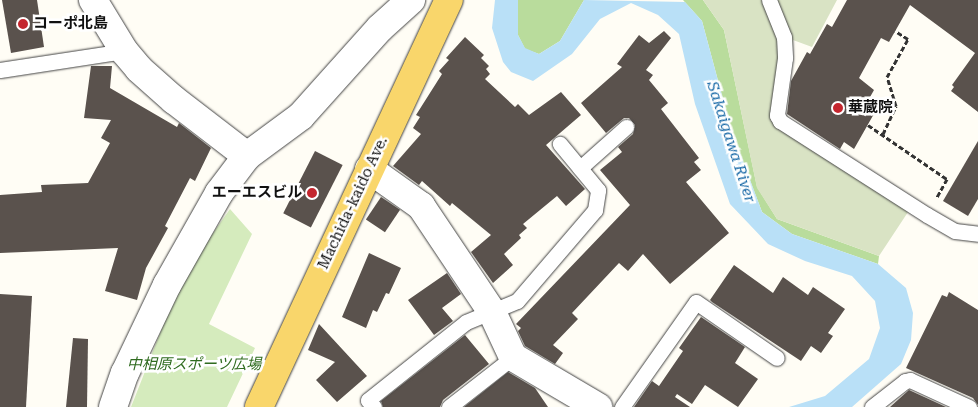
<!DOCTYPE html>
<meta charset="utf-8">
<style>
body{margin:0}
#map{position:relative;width:978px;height:407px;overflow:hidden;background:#fffdf5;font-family:"Roboto Serif","Noto Sans JP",serif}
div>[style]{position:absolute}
.green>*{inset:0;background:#d5ebbd}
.forest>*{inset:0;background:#b9dc9c}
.cemetery>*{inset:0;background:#d9e3c4}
.water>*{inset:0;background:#b9e0f7}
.building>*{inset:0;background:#5a524d;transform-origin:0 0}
.path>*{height:3px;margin-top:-1.5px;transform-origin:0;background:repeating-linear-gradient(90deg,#333 0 5px,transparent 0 7.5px)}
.roads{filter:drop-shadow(0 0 1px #444) drop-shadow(0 0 1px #444)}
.lane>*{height:15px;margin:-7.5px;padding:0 7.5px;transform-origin:7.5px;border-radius:7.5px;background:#fff}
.street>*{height:28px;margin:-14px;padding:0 14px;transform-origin:14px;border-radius:14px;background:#fff}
.primary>*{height:28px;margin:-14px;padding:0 14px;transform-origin:14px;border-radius:14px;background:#f9d66b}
.dots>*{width:14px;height:14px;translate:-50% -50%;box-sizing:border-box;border:2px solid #fff;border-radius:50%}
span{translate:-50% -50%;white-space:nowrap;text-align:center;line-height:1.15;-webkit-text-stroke:5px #fff;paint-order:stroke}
.poi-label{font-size:15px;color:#111;font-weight:700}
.left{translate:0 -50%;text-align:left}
.right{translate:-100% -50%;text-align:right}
.street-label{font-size:15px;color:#111}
.park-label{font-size:15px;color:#2f6b1f;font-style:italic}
.water-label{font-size:16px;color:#1768a6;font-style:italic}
</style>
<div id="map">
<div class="green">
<div style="clip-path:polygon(230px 209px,252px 234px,209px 324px,255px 348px,227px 407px,131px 407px,166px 318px,203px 247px)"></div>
</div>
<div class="forest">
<div style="clip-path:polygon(518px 0,584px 0,560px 41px,539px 54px,525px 49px,518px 35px)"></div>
<div style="clip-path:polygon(683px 0,703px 0,724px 30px,757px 187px,777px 219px,879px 256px,878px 264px,792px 234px,762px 212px,731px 129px,702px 21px)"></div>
</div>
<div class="cemetery">
<div style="clip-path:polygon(703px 0,837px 0,812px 47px,793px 40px,790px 79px,778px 103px,777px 117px,912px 206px,879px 256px,777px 219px,757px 188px,724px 30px)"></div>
</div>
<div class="water">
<div style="clip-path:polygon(495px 0,518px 0,518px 35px,525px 48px,539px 54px,560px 41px,584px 0,685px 2px,702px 21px,731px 129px,762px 212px,792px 234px,878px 264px,906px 288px,913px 313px,911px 340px,901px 364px,852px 407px,789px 407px,825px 396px,869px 359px,880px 328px,875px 301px,852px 276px,805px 261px,768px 244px,730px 204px,695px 104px,679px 34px,658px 15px,631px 3px,600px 19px,572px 54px,533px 81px,511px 72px,503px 62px,492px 28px)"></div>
</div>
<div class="building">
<div style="clip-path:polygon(2px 0,37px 0,44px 47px,11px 53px)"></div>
<div style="clip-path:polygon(847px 0,978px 0,978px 112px,951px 91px,954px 87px,952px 85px,975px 53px,910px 5px,889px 42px,881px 38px,859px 78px,874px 90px,865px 106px,875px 112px,854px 149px,844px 142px,840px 149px,787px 114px,791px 81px,807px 52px,810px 54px,827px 24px,832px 27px)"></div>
<div style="clip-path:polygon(664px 31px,671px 38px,646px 70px,653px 75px,649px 80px,668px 103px,661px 109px,699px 158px,694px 162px,701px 170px,686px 182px,729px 233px,670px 284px,643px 254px,628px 271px,619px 263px,572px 313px,578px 319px,553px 345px,563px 353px,555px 364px,525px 346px,518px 331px,521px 328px,516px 324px,630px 205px,600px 170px,622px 152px,618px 147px,633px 134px,635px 125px,629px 118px,624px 118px,606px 133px,581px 103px,622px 67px,617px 64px,639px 35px,649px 43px)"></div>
<div style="clip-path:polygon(465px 37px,484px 55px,481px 58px,489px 66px,486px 69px,490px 74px,485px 79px,515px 107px,518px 104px,529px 115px,561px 92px,581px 115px,546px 145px,585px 189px,566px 206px,557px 196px,523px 224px,527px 228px,519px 235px,521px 238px,504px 254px,513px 265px,493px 283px,471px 252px,491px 235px,452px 203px,450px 206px,422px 181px,419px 185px,393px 166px,421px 134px,413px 128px,420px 117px,416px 115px,442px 74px,439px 71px,449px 60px,446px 58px)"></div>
<div style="clip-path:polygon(91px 66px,112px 66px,110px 88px,177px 127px,179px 123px,211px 148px,195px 181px,190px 178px,165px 226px,168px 228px,146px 268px,137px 300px,105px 291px,118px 248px,0 253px,0 195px,42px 192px,41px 185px,88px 183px,110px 143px,101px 138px,111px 120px,84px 118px)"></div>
<div style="clip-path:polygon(978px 141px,978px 199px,968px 216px,943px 201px)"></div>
<div style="left:315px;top:151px;width:31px;height:70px;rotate:27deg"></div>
<div style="left:381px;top:197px;width:23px;height:27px;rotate:34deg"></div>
<div style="clip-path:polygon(369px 253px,401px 268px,389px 294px,386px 293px,377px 312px,373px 310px,366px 328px,342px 317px)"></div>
<div style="clip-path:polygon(734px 265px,773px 293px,783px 277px,808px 295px,813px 287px,845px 309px,828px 333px,833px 336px,821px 353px,811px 346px,801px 361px,712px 302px,710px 300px)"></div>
<div style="clip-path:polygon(447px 273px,461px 294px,442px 308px,453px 321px,434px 335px,408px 300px)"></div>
<div style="clip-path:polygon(949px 292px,978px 310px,978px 405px,973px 398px,906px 368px,942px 295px,947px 297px)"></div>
<div style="clip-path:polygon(0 294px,32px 296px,26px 407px,0 407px)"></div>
<div style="clip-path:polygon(701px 317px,745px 347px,735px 363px,758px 379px,738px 407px,705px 385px,692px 404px,677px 394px,675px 397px,690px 407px,634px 407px,652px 381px,659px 386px,683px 351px,679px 348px)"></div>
<div style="clip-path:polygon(319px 324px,367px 376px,337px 402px,316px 380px,335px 362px,308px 350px)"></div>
<div style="clip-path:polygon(465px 335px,489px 364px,443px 400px,440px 407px,383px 407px,381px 401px)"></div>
<div style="clip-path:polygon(73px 338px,88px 339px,87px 407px,66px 407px)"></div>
<div style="clip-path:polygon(508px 372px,535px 388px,548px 407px,464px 407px)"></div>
<div style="clip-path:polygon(909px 390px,946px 407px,890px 407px)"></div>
</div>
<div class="path">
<div style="left:868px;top:125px;width:96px;rotate:34.4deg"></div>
<div style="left:947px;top:179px;width:21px;rotate:119deg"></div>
<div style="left:883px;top:134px;width:31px;rotate:-65deg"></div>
<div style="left:896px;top:106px;width:30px;rotate:-107deg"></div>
<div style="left:887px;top:77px;width:43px;rotate:-61.1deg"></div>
<div style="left:908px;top:39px;width:15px;rotate:-148deg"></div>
</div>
<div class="roads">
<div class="lane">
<div style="left:769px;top:0;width:40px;rotate:68deg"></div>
<div style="left:784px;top:37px;width:21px;rotate:87deg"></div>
<div style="left:785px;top:58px;width:58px;rotate:98deg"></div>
<div style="left:777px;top:115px;width:7px;rotate:63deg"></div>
<div style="left:780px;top:121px;width:174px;rotate:32.6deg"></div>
<div style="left:927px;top:215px;width:32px;rotate:30deg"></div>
<div style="left:955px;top:231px;width:23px;rotate:7deg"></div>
<div style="left:0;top:70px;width:125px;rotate:-8.7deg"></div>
<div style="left:580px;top:168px;width:62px;rotate:-41.7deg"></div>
<div style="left:374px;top:407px;width:9px;rotate:-131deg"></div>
<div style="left:368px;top:400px;width:125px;rotate:-38.5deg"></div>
<div style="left:466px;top:322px;width:55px;rotate:-22.4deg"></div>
<div style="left:517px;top:301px;width:120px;rotate:-49.4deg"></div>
<div style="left:595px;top:210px;width:20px;rotate:-81deg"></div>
<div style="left:598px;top:190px;width:60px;rotate:-129.6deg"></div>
<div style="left:449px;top:407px;width:81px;rotate:-38deg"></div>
<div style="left:622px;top:407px;width:128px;rotate:-54.8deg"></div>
<div style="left:696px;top:302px;width:98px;rotate:34.7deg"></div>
<div style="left:872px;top:407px;width:42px;rotate:-38.2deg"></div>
<div style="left:905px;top:381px;width:5px;rotate:-11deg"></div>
<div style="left:910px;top:380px;width:65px;rotate:24.6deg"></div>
</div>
<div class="street">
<div style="left:93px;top:0;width:60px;rotate:58.7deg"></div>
<div style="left:124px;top:51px;width:23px;rotate:50deg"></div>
<div style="left:139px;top:69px;width:47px;rotate:41.5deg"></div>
<div style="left:174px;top:100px;width:92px;rotate:37.5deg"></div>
<div style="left:369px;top:169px;width:64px;rotate:35.4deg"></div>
<div style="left:421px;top:206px;width:128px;rotate:56.2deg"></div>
<div style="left:492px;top:312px;width:50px;rotate:65deg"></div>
<div style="left:513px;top:357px;width:99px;rotate:30.5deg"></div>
<div style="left:113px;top:407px;width:36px;rotate:-71deg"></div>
<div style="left:125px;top:373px;width:98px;rotate:-64.5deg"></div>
<div style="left:167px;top:285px;width:106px;rotate:-60.5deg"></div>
<div style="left:219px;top:193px;width:46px;rotate:-52.9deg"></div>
<div style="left:247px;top:156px;width:67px;rotate:-36.5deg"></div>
<div style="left:301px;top:116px;width:118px;rotate:-48.1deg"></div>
<div style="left:380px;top:28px;width:42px;rotate:-42.1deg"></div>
</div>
<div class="primary">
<div style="left:259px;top:407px;width:449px;rotate:-65deg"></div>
</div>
</div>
<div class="dots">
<div style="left:23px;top:24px;background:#c4262e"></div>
<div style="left:838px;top:108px;background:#c4262e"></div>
<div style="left:312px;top:193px;background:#c4262e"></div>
</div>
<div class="poi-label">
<span class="left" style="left:33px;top:24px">コーポ北島</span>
<span class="left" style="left:848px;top:108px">華蔵院</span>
<span class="right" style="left:302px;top:193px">エーエスビル</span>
</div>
<div class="street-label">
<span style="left:353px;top:203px;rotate:-65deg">Machida-kaido Ave.</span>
</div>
<div class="park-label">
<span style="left:194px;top:365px">中相原スポーツ広場</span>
</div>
<div class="water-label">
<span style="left:731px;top:142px;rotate:72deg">Sakaigawa River</span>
</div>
</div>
